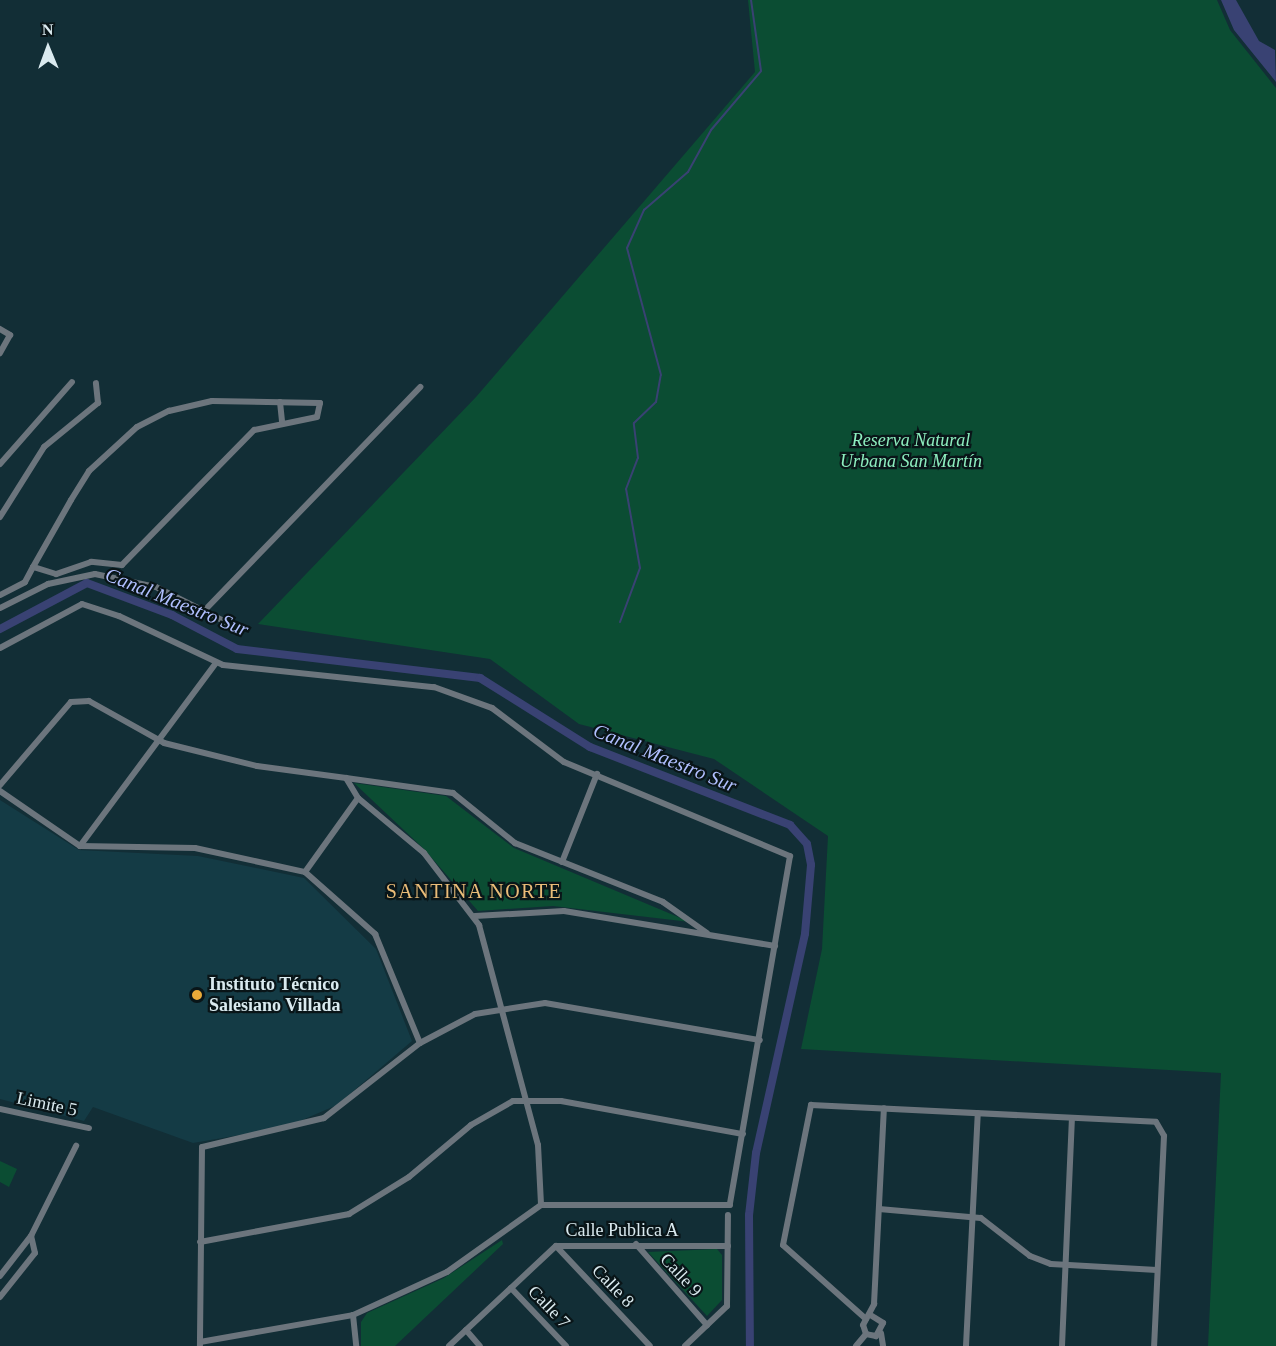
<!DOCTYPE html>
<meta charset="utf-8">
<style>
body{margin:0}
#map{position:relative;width:1276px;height:1346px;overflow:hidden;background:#122e36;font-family:"Times New Roman",serif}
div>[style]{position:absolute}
.built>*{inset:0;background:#143b45}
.green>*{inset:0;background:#0b4d33}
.water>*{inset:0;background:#394273}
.stream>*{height:2px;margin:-1px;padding:0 1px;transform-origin:1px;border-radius:1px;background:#394273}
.canal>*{height:8px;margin:-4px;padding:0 4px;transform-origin:4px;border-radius:4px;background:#394273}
.minor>*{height:6px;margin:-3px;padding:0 3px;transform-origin:3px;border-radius:3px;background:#6c757d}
.dots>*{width:16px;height:16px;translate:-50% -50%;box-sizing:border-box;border:3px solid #091518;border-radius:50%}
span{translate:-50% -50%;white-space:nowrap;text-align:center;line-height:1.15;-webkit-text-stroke:4.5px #091518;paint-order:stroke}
.park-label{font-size:18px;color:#8deebf;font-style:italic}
.poi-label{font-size:18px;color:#daeaef;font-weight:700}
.left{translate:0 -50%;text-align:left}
.street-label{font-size:18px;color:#daeaef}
.water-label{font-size:20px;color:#b0bffe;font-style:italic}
.neighbourhood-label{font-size:20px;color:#e9bc78;letter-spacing:1.5px}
.north{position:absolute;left:18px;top:18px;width:60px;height:60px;-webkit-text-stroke:4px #091518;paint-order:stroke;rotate:359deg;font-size:16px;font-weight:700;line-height:24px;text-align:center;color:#daeaef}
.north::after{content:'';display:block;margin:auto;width:21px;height:27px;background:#daeaef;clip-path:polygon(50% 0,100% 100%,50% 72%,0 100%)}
</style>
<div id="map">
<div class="built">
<div style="clip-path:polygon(0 800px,79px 850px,198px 856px,304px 878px,376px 949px,412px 1041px,337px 1105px,286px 1127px,193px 1143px,93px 1107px,84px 1121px,0 1099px)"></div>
</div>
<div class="green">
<div style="clip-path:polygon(748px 0,1217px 0,1230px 30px,1276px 88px,1276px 1346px,1208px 1346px,1221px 1073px,801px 1049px,822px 949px,828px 836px,714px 759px,579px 724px,490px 659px,258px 624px,476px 397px,755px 72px)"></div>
<div style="clip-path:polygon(354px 783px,446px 796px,514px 848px,690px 922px,553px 906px,478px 911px,424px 849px)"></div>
<div style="clip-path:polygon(0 1161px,17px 1169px,9px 1187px,0 1182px)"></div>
<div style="clip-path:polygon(502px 1240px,503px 1244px,395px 1346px,361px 1346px,361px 1322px,367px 1313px,444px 1278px)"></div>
<div style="clip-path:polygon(717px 1249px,722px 1255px,722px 1300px,707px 1316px,648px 1252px)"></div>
</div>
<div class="water">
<div style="clip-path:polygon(1221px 0,1236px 0,1259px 41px,1275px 50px,1276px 82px,1234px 30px)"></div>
</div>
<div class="stream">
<div style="left:620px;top:622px;width:58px;rotate:-69.7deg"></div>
<div style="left:640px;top:568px;width:80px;rotate:-100deg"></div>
<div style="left:626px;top:489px;width:33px;rotate:-69deg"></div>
<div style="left:638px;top:458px;width:35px;rotate:-97deg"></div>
<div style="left:634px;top:423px;width:30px;rotate:-44deg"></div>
<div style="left:656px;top:402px;width:27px;rotate:-80deg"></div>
<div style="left:661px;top:375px;width:131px;rotate:-105deg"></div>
<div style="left:627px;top:248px;width:42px;rotate:-65.9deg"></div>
<div style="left:644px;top:210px;width:58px;rotate:-40.8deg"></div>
<div style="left:688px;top:172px;width:48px;rotate:-61.3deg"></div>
<div style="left:711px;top:130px;width:77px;rotate:-49.7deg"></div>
<div style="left:761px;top:71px;width:72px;rotate:-98deg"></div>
</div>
<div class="canal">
<div style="left:0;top:629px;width:98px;rotate:-27.9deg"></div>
<div style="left:87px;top:583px;width:91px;rotate:20.6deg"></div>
<div style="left:172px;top:615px;width:73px;rotate:27.6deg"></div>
<div style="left:237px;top:649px;width:245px;rotate:6.8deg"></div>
<div style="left:480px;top:678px;width:130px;rotate:32.1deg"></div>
<div style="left:590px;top:747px;width:215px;rotate:21.3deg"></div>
<div style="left:790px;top:825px;width:25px;rotate:48deg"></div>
<div style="left:807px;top:844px;width:21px;rotate:79deg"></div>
<div style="left:811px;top:865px;width:69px;rotate:95deg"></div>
<div style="left:805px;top:934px;width:224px;rotate:102.6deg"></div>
<div style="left:756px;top:1153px;width:62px;rotate:96.4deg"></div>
<div style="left:749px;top:1215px;width:131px;rotate:89.6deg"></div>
</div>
<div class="minor">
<div style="left:0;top:329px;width:12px;rotate:31deg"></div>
<div style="left:10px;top:335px;width:21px;rotate:119deg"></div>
<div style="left:280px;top:402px;width:20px;rotate:84deg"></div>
<div style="left:0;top:464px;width:109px;rotate:-48.7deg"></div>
<div style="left:0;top:517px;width:83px;rotate:-57.8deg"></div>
<div style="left:44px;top:447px;width:70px;rotate:-39.2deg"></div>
<div style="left:98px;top:403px;width:20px;rotate:-96deg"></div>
<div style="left:0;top:595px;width:28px;rotate:-27deg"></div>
<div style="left:25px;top:582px;width:17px;rotate:-62deg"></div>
<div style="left:33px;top:567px;width:77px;rotate:-60.4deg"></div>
<div style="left:71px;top:500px;width:34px;rotate:-58deg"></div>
<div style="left:89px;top:471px;width:65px;rotate:-42.5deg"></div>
<div style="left:137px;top:427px;width:36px;rotate:-27deg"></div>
<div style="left:169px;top:411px;width:44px;rotate:-13.1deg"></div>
<div style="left:212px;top:401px;width:108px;rotate:1.1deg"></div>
<div style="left:320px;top:403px;width:14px;rotate:102deg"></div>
<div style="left:317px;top:417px;width:64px;rotate:168.3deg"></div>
<div style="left:254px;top:430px;width:189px;rotate:134.4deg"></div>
<div style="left:122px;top:565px;width:31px;rotate:-174deg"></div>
<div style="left:91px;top:562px;width:37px;rotate:161deg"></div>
<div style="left:56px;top:574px;width:24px;rotate:-163deg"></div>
<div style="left:0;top:608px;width:54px;rotate:-26.6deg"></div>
<div style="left:48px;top:584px;width:48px;rotate:-12deg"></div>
<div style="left:95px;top:574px;width:62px;rotate:12deg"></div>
<div style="left:156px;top:587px;width:89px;rotate:26.6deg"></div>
<div style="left:203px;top:612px;width:313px;rotate:-46deg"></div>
<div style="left:0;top:648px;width:93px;rotate:-28.2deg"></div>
<div style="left:82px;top:604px;width:39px;rotate:18deg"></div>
<div style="left:119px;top:616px;width:115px;rotate:25.2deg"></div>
<div style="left:223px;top:665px;width:212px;rotate:6deg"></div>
<div style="left:434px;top:687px;width:62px;rotate:19.9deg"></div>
<div style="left:492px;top:708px;width:90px;rotate:36.9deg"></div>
<div style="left:564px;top:762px;width:245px;rotate:22.6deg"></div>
<div style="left:790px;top:856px;width:354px;rotate:99.8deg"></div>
<div style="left:730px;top:1205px;width:189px;rotate:180deg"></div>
<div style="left:541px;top:1205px;width:115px;rotate:144.5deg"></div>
<div style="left:447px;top:1272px;width:103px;rotate:155.4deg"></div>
<div style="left:353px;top:1315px;width:31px;rotate:84deg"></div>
<div style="left:346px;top:778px;width:108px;rotate:8deg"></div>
<div style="left:453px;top:793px;width:80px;rotate:38.9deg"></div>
<div style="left:515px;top:843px;width:159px;rotate:21.7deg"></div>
<div style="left:663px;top:902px;width:54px;rotate:35.2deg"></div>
<div style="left:0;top:785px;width:109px;rotate:-49.5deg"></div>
<div style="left:71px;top:702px;width:18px;rotate:-3deg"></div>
<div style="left:89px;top:701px;width:86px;rotate:29.2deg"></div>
<div style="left:164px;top:743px;width:96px;rotate:13.9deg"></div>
<div style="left:257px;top:766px;width:90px;rotate:7.7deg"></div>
<div style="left:346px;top:778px;width:23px;rotate:59deg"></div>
<div style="left:358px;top:798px;width:91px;rotate:125.6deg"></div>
<div style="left:0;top:791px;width:97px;rotate:34.5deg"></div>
<div style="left:80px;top:846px;width:115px;rotate:1deg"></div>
<div style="left:195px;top:848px;width:113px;rotate:12.3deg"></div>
<div style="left:305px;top:872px;width:94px;rotate:41.5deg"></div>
<div style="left:375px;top:934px;width:118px;rotate:67.6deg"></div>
<div style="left:420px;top:1043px;width:122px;rotate:142deg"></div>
<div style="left:324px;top:1118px;width:125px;rotate:166.6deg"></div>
<div style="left:202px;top:1147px;width:199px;rotate:90.6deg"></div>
<div style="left:358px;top:798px;width:86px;rotate:39.8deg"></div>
<div style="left:424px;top:853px;width:91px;rotate:52.6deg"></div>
<div style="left:479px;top:925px;width:228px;rotate:75deg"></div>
<div style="left:538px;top:1145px;width:60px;rotate:87.1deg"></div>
<div style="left:80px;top:846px;width:228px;rotate:-53.4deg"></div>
<div style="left:562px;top:862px;width:95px;rotate:-68.3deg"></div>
<div style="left:475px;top:916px;width:89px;rotate:-3.2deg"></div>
<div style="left:564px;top:911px;width:214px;rotate:9.4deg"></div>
<div style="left:420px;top:1043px;width:62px;rotate:-27.8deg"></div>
<div style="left:475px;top:1014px;width:71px;rotate:-8.9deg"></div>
<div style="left:545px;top:1003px;width:218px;rotate:9.8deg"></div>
<div style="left:0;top:1109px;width:91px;rotate:12.1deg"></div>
<div style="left:879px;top:1209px;width:102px;rotate:5deg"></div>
<div style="left:981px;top:1218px;width:62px;rotate:37.8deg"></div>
<div style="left:1030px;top:1256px;width:22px;rotate:21deg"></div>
<div style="left:1051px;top:1264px;width:106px;rotate:3.2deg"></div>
<div style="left:200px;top:1242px;width:152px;rotate:-10.6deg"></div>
<div style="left:349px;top:1214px;width:70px;rotate:-31.7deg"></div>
<div style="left:409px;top:1177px;width:81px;rotate:-40deg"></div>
<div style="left:471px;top:1125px;width:48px;rotate:-29.7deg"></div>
<div style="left:513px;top:1101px;width:48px"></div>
<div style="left:561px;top:1101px;width:185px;rotate:10.3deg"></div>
<div style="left:636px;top:1244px;width:108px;rotate:48.8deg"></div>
<div style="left:556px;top:1246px;width:137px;rotate:46.8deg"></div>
<div style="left:0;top:1276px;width:51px;rotate:-52.2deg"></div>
<div style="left:31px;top:1236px;width:101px;rotate:-63.4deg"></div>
<div style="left:511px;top:1288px;width:80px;rotate:46.5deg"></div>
<div style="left:0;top:1297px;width:56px;rotate:-51.5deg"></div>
<div style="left:35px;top:1253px;width:17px;rotate:-103deg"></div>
<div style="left:872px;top:1316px;width:13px;rotate:32deg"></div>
<div style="left:883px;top:1323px;width:15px;rotate:118deg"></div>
<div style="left:876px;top:1336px;width:10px;rotate:-169deg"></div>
<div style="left:866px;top:1334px;width:9px;rotate:-108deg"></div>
<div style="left:863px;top:1325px;width:24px;rotate:-62deg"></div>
<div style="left:874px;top:1304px;width:196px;rotate:-87.1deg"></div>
<div style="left:866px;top:1319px;width:111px;rotate:-138.3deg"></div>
<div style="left:783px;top:1245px;width:143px;rotate:-78.7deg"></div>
<div style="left:811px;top:1105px;width:345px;rotate:2.8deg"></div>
<div style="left:1156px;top:1122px;width:16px;rotate:60deg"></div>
<div style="left:1164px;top:1136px;width:210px;rotate:92.7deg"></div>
<div style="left:466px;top:1330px;width:21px;rotate:49deg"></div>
<div style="left:881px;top:1333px;width:13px;rotate:81deg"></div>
<div style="left:200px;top:1342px;width:155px;rotate:-10deg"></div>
<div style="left:449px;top:1346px;width:146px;rotate:-43.1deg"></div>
<div style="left:556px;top:1246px;width:172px"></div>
<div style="left:685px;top:1346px;width:58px;rotate:-43.6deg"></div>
<div style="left:727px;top:1306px;width:91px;rotate:-89.4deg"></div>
<div style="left:856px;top:1346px;width:16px;rotate:-50deg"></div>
<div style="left:966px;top:1346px;width:233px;rotate:-87.1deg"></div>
<div style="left:1062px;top:1346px;width:227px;rotate:-87.5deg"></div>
</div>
<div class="dots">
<div style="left:197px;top:995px;background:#eaaa39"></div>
</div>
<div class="park-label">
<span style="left:911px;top:451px">Reserva Natural<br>Urbana San Martín</span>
</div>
<div class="poi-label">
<span class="left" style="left:209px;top:995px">Instituto Técnico<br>Salesiano Villada</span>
</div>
<div class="street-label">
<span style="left:47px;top:1104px;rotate:12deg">Limite 5</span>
<span style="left:622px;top:1230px">Calle Publica A</span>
<span style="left:681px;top:1275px;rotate:47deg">Calle 9</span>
<span style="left:613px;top:1286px;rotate:46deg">Calle 8</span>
<span style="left:549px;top:1307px;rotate:46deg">Calle 7</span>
</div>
<div class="water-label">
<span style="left:177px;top:602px;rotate:22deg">Canal Maestro Sur</span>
<span style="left:665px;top:758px;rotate:22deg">Canal Maestro Sur</span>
</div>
<div class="neighbourhood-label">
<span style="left:474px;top:891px">SANTINA NORTE</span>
</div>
<div class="north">N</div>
</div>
